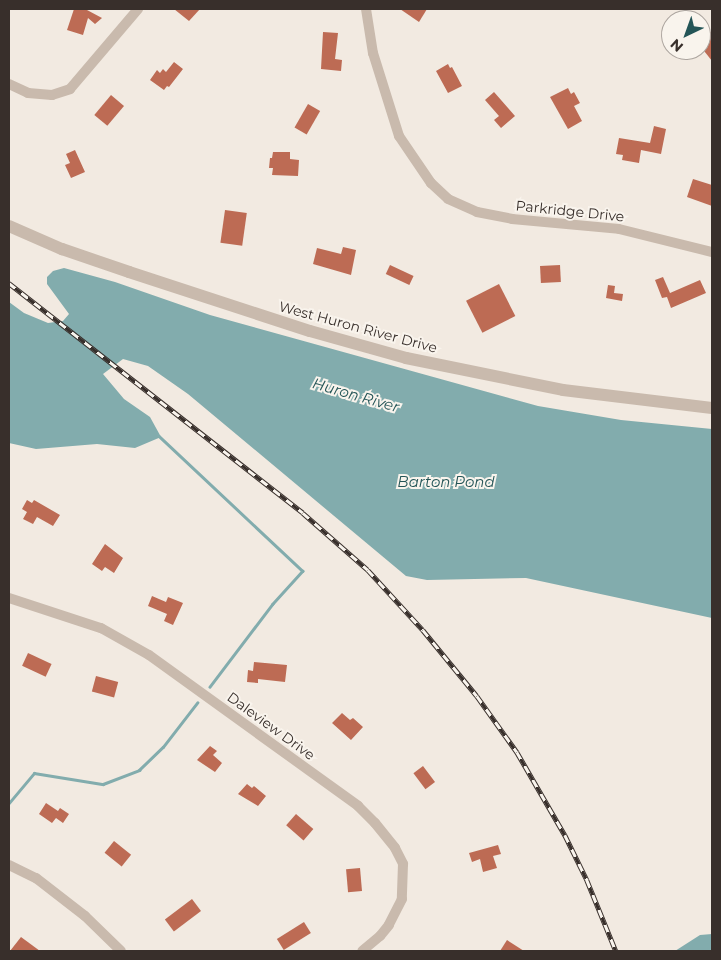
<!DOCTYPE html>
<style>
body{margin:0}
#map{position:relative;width:721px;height:960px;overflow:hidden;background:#f2eae1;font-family:Montserrat,sans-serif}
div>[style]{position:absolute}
.water>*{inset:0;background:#82acad}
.stream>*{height:2.5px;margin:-1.25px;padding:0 1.25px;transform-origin:1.25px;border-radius:1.25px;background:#82acad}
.building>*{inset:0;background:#bd6b54;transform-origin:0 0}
.minor>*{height:10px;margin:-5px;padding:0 5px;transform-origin:5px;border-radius:5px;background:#c9baad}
.tertiary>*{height:12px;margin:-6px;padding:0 6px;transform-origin:6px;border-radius:6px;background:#c9baad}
.rail>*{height:4.5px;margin-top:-2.25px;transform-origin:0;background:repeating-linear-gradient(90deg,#f9f4ed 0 8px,#382f2b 0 16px);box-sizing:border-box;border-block:1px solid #382f2b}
span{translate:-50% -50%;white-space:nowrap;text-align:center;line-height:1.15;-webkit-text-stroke:4px #f9f4ed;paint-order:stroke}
.street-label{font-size:14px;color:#382f2b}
.water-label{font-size:15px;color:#245557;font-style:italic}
.frame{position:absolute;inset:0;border:10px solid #382f2b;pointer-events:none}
.north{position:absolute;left:661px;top:10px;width:50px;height:50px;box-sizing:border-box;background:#f9f4ed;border:1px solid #aca59f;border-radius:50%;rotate:222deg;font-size:14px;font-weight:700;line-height:20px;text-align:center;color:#382f2b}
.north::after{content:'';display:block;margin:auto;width:18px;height:22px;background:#245557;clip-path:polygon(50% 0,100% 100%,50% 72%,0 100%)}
</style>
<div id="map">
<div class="water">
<div style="clip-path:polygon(64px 268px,115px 282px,210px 315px,538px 406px,621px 420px,712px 429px,712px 618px,526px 578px,427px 580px,406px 576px,188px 394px,148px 366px,123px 359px,103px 374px,124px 399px,150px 417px,161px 437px,135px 448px,97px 444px,36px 449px,9px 443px,9px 302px,24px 313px,48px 323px,63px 321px,69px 314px,47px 284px,47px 277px,53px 271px)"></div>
<div style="clip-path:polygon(712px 934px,712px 951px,675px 951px,700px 935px)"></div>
</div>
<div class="stream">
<div style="left:159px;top:436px;width:197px;rotate:43.2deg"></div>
<div style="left:303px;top:571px;width:45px;rotate:132.3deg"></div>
<div style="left:273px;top:604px;width:104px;rotate:127.2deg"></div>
<div style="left:9px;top:803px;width:39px;rotate:-50deg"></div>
<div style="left:34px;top:773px;width:70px;rotate:9.1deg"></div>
<div style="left:103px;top:784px;width:39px;rotate:-21deg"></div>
<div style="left:139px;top:770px;width:33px;rotate:-44deg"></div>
<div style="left:163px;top:747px;width:56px;rotate:-52.3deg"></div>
</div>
<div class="building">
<div style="clip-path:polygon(74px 9px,87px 10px,102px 18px,95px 24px,88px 18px,83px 35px,67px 30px)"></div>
<div style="clip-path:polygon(174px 9px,200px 9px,189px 21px)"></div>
<div style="clip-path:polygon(400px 9px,427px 9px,419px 22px)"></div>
<div style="clip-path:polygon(701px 20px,712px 34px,712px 61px,701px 47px)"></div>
<div style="clip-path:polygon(323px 32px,338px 33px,335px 59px,342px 60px,341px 71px,321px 69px)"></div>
<div style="clip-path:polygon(174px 62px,183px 69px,169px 87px,167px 86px,164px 90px,150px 80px,157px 70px,160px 73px,163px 69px,166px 72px)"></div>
<div style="clip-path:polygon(448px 64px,450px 68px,452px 67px,462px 86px,448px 93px,436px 71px)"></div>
<div style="clip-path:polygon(568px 88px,571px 94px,574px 92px,580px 103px,574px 106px,582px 121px,568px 129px,550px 97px)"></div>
<div style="clip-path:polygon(494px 92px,515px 116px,501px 128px,494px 120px,499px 116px,485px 100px)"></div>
<div style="left:111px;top:95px;width:17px;height:26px;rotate:40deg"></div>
<div style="left:308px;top:104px;width:14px;height:27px;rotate:30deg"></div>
<div style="clip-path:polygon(654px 126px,666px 129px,661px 154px,641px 150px,639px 163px,622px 160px,623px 155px,616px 154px,619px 138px,650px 143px)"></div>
<div style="clip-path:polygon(75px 150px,85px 172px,71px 178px,65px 165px,70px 163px,66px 154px)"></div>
<div style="clip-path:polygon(273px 152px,290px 152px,290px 159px,299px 160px,298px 176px,272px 175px,273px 168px,269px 168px,270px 158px,272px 158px)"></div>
<div style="clip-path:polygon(693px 179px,712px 185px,712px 206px,687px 197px)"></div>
<div style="left:225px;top:210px;width:22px;height:33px;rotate:8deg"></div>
<div style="clip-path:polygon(343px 247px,356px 250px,351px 275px,313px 264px,317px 248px,341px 254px)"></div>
<div style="left:390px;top:265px;width:26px;height:10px;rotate:25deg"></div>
<div style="left:560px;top:265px;width:17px;height:20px;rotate:87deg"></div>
<div style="clip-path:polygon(663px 277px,670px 293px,700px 280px,706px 293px,671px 308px,667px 297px,662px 298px,655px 280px)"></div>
<div style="left:499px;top:284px;width:36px;height:37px;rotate:63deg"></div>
<div style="clip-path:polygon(608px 285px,615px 286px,614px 293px,623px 294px,622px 301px,606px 298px)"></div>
<div style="clip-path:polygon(27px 500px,32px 503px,34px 500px,60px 515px,53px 526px,37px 517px,33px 524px,23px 519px,27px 512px,22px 509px)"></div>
<div style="clip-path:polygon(105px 544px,123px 558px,114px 573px,105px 567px,102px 571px,92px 564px)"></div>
<div style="clip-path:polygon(152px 596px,166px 602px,168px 597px,183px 603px,173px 625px,164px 621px,167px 614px,148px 606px)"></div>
<div style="left:28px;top:653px;width:26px;height:14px;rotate:25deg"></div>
<div style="clip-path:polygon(254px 662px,287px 665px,285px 682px,258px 679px,258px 683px,247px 682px,248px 670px,253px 671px)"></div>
<div style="left:96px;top:676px;width:23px;height:16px;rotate:15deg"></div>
<div style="clip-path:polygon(342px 713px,350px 720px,353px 718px,363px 727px,351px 740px,332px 723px)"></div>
<div style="clip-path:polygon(210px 746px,217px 751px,213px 755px,222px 763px,215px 772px,197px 760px)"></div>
<div style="left:423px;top:766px;width:20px;height:12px;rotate:53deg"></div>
<div style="clip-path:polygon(247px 784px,252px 788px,254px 786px,266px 796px,258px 806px,238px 794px)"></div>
<div style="clip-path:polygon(46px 803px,58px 811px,60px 808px,69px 814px,63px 823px,56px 818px,52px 823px,39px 814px)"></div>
<div style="left:296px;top:814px;width:23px;height:15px;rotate:41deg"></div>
<div style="left:114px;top:841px;width:22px;height:15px;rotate:39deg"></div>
<div style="clip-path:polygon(498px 845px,501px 854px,493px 856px,497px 868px,483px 872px,480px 859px,472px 862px,469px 853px)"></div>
<div style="left:360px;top:868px;width:23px;height:14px;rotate:85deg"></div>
<div style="left:192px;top:899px;width:15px;height:34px;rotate:53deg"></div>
<div style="left:304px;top:922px;width:13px;height:32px;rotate:58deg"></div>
<div style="clip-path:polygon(21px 937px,40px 951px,10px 951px)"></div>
<div style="clip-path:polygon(507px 940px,524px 951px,500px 951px)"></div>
</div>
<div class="minor">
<div style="left:366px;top:9px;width:45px;rotate:81deg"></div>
<div style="left:373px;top:53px;width:87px;rotate:72.6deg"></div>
<div style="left:399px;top:136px;width:57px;rotate:55.8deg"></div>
<div style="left:431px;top:183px;width:23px;rotate:43deg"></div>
<div style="left:448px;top:199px;width:32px;rotate:24deg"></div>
<div style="left:477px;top:212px;width:36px;rotate:11deg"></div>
<div style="left:512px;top:219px;width:107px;rotate:5.3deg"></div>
<div style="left:619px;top:229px;width:96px;rotate:13.9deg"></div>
<div style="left:9px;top:84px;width:21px;rotate:25deg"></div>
<div style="left:28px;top:93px;width:24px;rotate:5deg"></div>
<div style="left:52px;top:95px;width:19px;rotate:-18deg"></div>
<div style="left:70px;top:89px;width:105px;rotate:-49.6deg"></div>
<div style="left:9px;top:598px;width:97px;rotate:18.1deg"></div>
<div style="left:101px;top:628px;width:55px;rotate:29.4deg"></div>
<div style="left:149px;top:655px;width:258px;rotate:35.8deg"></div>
<div style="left:358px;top:806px;width:24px;rotate:45deg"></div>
<div style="left:375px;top:823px;width:32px;rotate:51deg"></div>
<div style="left:395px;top:848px;width:18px;rotate:63deg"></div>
<div style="left:403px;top:864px;width:35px;rotate:92deg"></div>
<div style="left:402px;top:899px;width:29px;rotate:117deg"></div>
<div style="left:389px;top:925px;width:14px;rotate:129deg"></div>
<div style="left:380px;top:936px;width:23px;rotate:140deg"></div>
<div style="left:9px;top:865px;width:30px;rotate:26deg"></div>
<div style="left:36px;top:878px;width:62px;rotate:37.8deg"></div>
<div style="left:85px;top:916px;width:50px;rotate:44.2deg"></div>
</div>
<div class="tertiary">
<div style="left:9px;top:226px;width:58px;rotate:23.5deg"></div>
<div style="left:62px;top:249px;width:71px;rotate:18.9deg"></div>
<div style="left:129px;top:272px;width:190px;rotate:18.1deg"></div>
<div style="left:310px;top:331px;width:100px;rotate:15.7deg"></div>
<div style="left:406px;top:358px;width:160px;rotate:11.5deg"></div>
<div style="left:563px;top:390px;width:150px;rotate:6.9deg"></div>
</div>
<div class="rail">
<div style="left:9px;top:283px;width:373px;rotate:38deg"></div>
<div style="left:303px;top:513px;width:86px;rotate:41.2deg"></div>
<div style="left:368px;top:570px;width:81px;rotate:47.5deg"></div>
<div style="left:423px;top:630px;width:85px;rotate:50.7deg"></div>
<div style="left:477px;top:696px;width:69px;rotate:54.5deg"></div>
<div style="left:517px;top:752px;width:96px;rotate:60deg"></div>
<div style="left:565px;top:835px;width:50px;rotate:63.9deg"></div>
<div style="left:587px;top:880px;width:77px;rotate:67.8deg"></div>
</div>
<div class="street-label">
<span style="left:570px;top:211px;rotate:6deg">Parkridge Drive</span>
<span style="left:358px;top:327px;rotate:15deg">West Huron River Drive</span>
<span style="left:271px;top:726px;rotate:36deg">Daleview Drive</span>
</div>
<div class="water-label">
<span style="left:356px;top:395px;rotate:16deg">Huron River</span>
<span style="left:446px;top:482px">Barton Pond</span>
</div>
<div class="frame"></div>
<div class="north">N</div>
</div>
